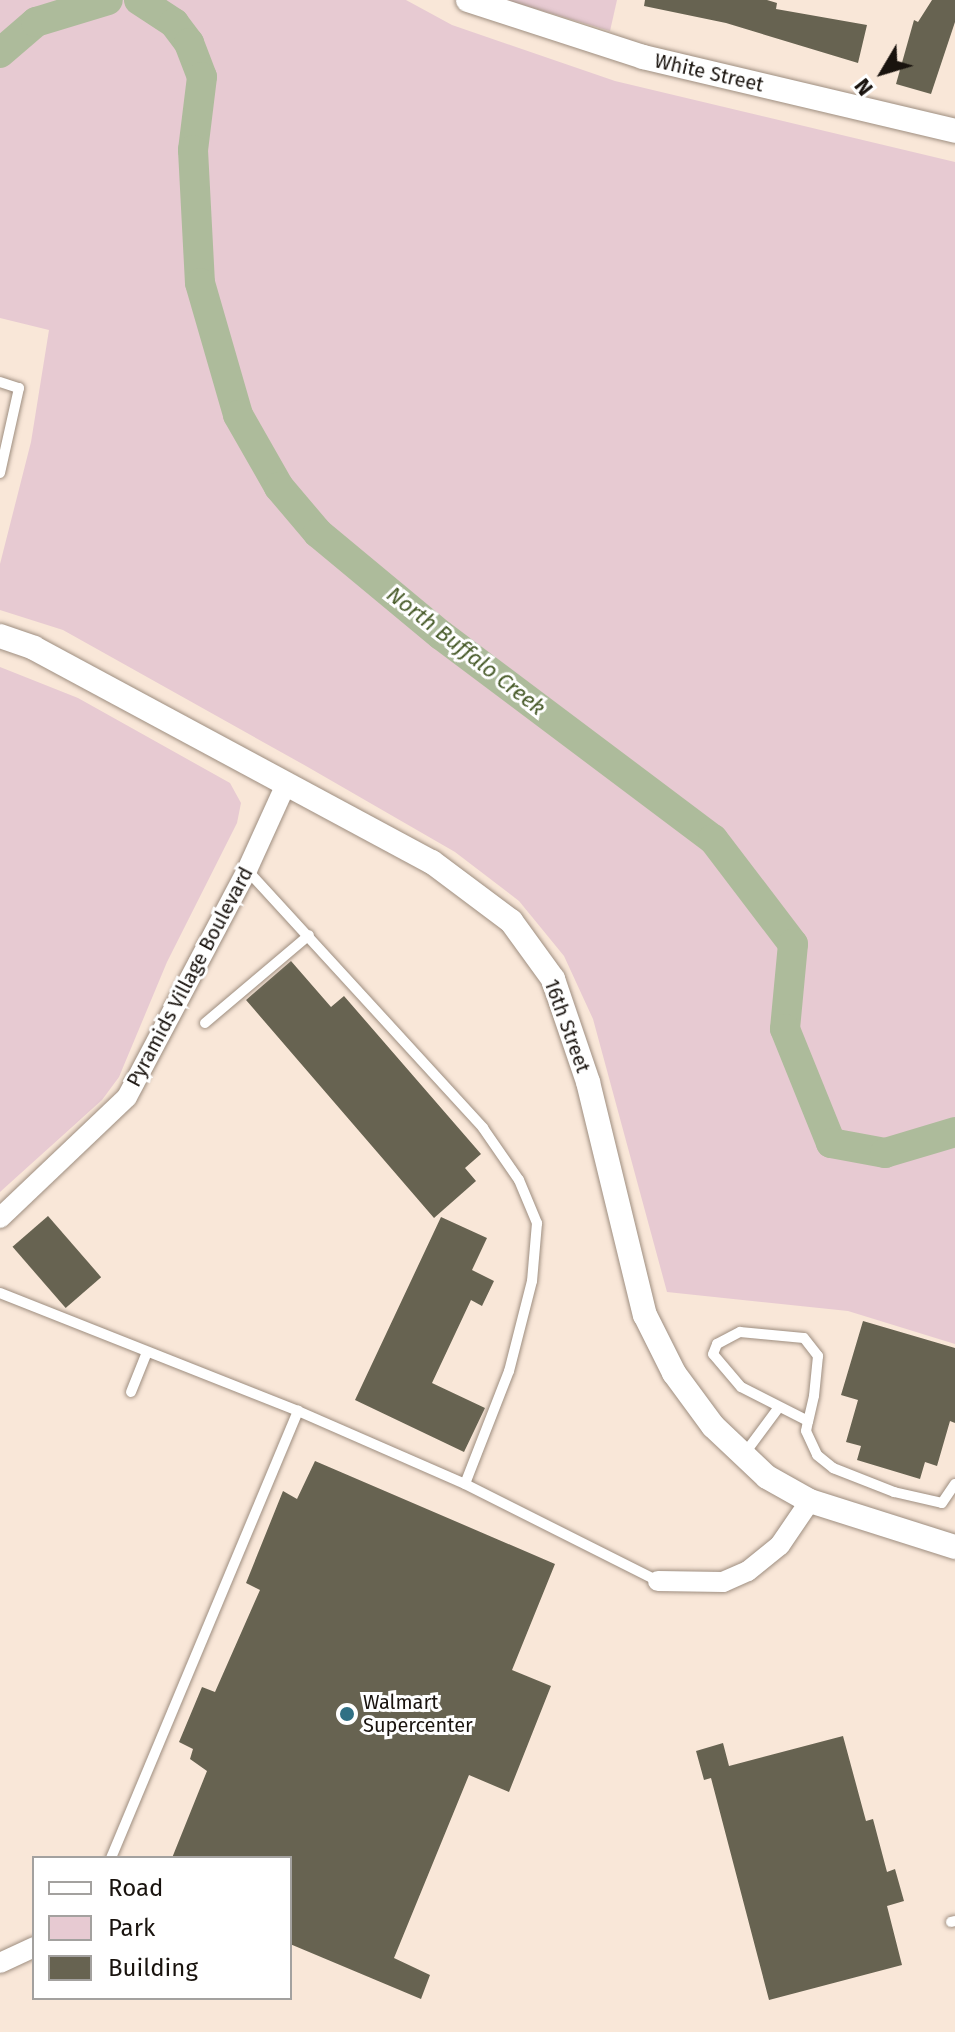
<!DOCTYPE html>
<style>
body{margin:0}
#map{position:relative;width:955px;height:2032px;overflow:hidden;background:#f9e7d8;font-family:"Fira Sans",sans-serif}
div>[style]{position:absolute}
.green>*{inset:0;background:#e7cad2}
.river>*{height:30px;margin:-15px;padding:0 15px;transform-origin:15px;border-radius:15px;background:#adbb9b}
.building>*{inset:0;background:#676351;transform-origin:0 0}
.roads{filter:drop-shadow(0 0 2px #9e8e80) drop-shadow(0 0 2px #9e8e80)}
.service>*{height:10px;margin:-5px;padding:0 5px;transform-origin:5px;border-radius:5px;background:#fff}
.minor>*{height:20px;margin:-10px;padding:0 10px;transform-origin:10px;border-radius:10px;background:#fff}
.tertiary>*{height:24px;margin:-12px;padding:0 12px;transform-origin:12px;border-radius:12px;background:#fff}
.dots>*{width:22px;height:22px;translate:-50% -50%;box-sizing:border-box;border:4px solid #fff;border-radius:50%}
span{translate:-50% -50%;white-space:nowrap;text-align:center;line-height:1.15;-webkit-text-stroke:6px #fff;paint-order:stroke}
.street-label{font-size:20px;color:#19130e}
.poi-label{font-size:20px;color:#19130e}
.left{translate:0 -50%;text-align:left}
.water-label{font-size:22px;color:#485b2a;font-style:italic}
.legend{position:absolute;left:32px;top:1856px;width:260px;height:144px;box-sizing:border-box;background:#fff;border:2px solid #a3a19f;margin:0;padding:10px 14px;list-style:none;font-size:24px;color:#19130e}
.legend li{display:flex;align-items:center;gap:16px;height:40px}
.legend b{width:40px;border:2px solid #a3a19f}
.north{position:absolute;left:843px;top:32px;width:80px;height:80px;-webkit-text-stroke:6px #fff;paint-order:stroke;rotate:232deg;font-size:22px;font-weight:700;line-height:32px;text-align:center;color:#19130e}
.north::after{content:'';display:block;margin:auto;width:28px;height:36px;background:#19130e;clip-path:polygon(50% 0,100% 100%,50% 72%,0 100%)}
</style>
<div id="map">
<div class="green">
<div style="clip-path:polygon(0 0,406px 0,452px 25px,615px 81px,955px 162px,955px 1344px,848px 1311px,667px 1292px,593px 1019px,564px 956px,519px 901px,455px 852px,306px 766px,63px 630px,0 610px,0 564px,31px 442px,49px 330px,0 318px)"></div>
<div style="clip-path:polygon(506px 0,617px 0,610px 31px)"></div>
<div style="clip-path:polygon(0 667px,78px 698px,230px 783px,241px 803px,237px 823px,167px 962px,119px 1077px,102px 1100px,0 1192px)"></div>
</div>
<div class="river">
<div style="left:139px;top:0;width:42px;rotate:33.3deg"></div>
<div style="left:174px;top:23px;width:25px;rotate:53deg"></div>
<div style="left:189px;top:43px;width:36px;rotate:69deg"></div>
<div style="left:202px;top:77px;width:74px;rotate:97deg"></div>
<div style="left:193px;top:150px;width:133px;rotate:87deg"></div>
<div style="left:200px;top:283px;width:137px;rotate:73.9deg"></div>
<div style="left:238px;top:415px;width:83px;rotate:60.3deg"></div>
<div style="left:279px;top:487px;width:60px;rotate:49.7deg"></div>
<div style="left:318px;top:533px;width:160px;rotate:39.7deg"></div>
<div style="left:441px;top:635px;width:340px;rotate:36.9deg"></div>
<div style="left:713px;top:839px;width:132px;rotate:52.7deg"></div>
<div style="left:793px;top:944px;width:85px;rotate:95.4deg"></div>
<div style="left:785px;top:1029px;width:123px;rotate:68deg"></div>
<div style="left:831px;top:1143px;width:55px;rotate:10.5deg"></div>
<div style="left:885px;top:1153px;width:73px;rotate:-16.7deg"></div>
<div style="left:0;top:53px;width:48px;rotate:-40.7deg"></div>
<div style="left:36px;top:22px;width:75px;rotate:-17deg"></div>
</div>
<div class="building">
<div style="clip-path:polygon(645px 0,767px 0,777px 3px,776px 9px,867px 25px,858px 63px,726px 23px,644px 6px)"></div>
<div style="clip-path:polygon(932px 0,955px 0,955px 22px,931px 94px,896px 84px,914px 20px,918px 22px)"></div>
<div style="clip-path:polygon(291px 961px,331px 1007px,344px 996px,481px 1154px,465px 1168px,476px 1181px,434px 1218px,246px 1000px)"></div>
<div style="left:48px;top:1216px;width:81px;height:47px;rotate:49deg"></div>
<div style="clip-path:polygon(441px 1217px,487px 1238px,472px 1270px,494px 1281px,482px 1306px,471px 1300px,432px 1383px,485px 1408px,464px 1452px,355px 1400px)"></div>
<div style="clip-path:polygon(863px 1321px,955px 1348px,955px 1423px,950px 1421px,937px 1466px,925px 1462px,920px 1479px,857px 1460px,861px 1446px,846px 1442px,858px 1400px,841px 1395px)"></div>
<div style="clip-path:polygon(315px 1461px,555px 1564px,512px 1670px,551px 1686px,509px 1792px,469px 1775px,394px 1958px,430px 1975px,421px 1999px,290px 1944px,290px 1858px,172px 1858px,207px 1771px,190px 1759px,193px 1749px,179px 1742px,202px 1687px,215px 1692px,260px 1590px,246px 1583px,283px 1491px,297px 1499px)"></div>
<div style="clip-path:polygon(843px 1736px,866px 1821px,873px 1819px,887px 1872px,895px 1869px,904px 1901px,887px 1906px,902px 1965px,769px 2000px,711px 1778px,704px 1780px,696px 1751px,723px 1743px,729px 1766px)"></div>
</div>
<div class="roads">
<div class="service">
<div style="left:0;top:382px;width:20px;rotate:18deg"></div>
<div style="left:19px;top:388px;width:87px;rotate:102.6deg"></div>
<div style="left:247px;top:870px;width:350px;rotate:47.5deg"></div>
<div style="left:483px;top:1128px;width:63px;rotate:55.3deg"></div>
<div style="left:519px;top:1180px;width:47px;rotate:67.3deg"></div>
<div style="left:537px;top:1223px;width:58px;rotate:94.9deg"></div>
<div style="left:532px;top:1281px;width:93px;rotate:104.3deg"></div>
<div style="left:509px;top:1371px;width:121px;rotate:111.3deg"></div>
<div style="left:205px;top:1023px;width:136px;rotate:-40.2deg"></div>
<div style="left:0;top:1293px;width:321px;rotate:21.6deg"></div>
<div style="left:298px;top:1411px;width:182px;rotate:23.6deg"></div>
<div style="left:465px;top:1484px;width:216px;rotate:26.7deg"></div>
<div style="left:131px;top:1392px;width:43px;rotate:-68.2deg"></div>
<div style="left:808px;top:1421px;width:75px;rotate:-153.1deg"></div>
<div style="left:741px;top:1387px;width:43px;rotate:-130.3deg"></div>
<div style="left:713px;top:1354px;width:11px;rotate:-68deg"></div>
<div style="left:717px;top:1344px;width:26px;rotate:-28deg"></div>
<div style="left:740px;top:1332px;width:64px;rotate:5.4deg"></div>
<div style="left:804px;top:1338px;width:23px;rotate:52deg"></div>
<div style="left:818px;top:1356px;width:40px;rotate:95.7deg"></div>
<div style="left:814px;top:1396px;width:26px;rotate:103deg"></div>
<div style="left:808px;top:1421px;width:10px;rotate:101deg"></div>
<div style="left:806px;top:1431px;width:26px;rotate:65deg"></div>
<div style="left:817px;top:1455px;width:21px;rotate:39deg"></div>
<div style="left:833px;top:1468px;width:66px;rotate:21.5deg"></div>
<div style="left:894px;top:1492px;width:49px;rotate:12.9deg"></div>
<div style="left:942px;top:1503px;width:23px;rotate:-56deg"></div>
<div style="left:745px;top:1453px;width:57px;rotate:-53.5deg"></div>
<div style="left:111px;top:1858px;width:485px;rotate:-67.3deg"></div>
<div style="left:951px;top:1922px;width:4px;rotate:-14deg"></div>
</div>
<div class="minor">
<div style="left:0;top:1218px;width:175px;rotate:-43.6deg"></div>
<div style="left:127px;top:1097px;width:257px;rotate:-62.1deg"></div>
<div style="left:247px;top:870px;width:94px;rotate:-65.6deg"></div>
<div style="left:658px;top:1581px;width:65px;rotate:0.9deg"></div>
<div style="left:723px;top:1582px;width:27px;rotate:-24deg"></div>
<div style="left:748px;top:1571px;width:41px;rotate:-39.1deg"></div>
<div style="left:780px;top:1545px;width:53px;rotate:-55.7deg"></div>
<div style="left:0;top:1963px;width:38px;rotate:-25deg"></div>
</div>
<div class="tertiary">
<div style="left:468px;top:0;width:184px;rotate:18deg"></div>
<div style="left:643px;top:57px;width:321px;rotate:13.3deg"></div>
<div style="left:0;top:636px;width:36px;rotate:19deg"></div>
<div style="left:34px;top:648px;width:452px;rotate:28.3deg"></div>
<div style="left:432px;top:862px;width:99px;rotate:36.8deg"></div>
<div style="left:511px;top:921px;width:72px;rotate:54.1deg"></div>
<div style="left:553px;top:979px;width:109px;rotate:71.2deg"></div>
<div style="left:588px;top:1082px;width:240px;rotate:76.3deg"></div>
<div style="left:645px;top:1315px;width:65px;rotate:63.4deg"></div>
<div style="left:674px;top:1373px;width:66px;rotate:53.7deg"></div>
<div style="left:713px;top:1426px;width:74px;rotate:43.4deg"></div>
<div style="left:767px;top:1477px;width:49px;rotate:29.2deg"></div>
<div style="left:810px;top:1501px;width:152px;rotate:17.6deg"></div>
</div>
</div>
<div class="dots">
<div style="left:347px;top:1714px;background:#307084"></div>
</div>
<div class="street-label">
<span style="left:709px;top:73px;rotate:13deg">White Street</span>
<span style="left:190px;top:977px;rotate:-62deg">Pyramids Village Boulevard</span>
<span style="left:567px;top:1026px;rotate:70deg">16th Street</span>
</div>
<div class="poi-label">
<span class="left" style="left:363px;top:1714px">Walmart<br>Supercenter</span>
</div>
<div class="water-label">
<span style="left:466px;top:651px;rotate:38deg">North Buffalo Creek</span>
</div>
<ul class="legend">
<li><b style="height:10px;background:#fff"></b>Road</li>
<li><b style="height:22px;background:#e7cad2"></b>Park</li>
<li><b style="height:22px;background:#676351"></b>Building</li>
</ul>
<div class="north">N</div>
</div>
